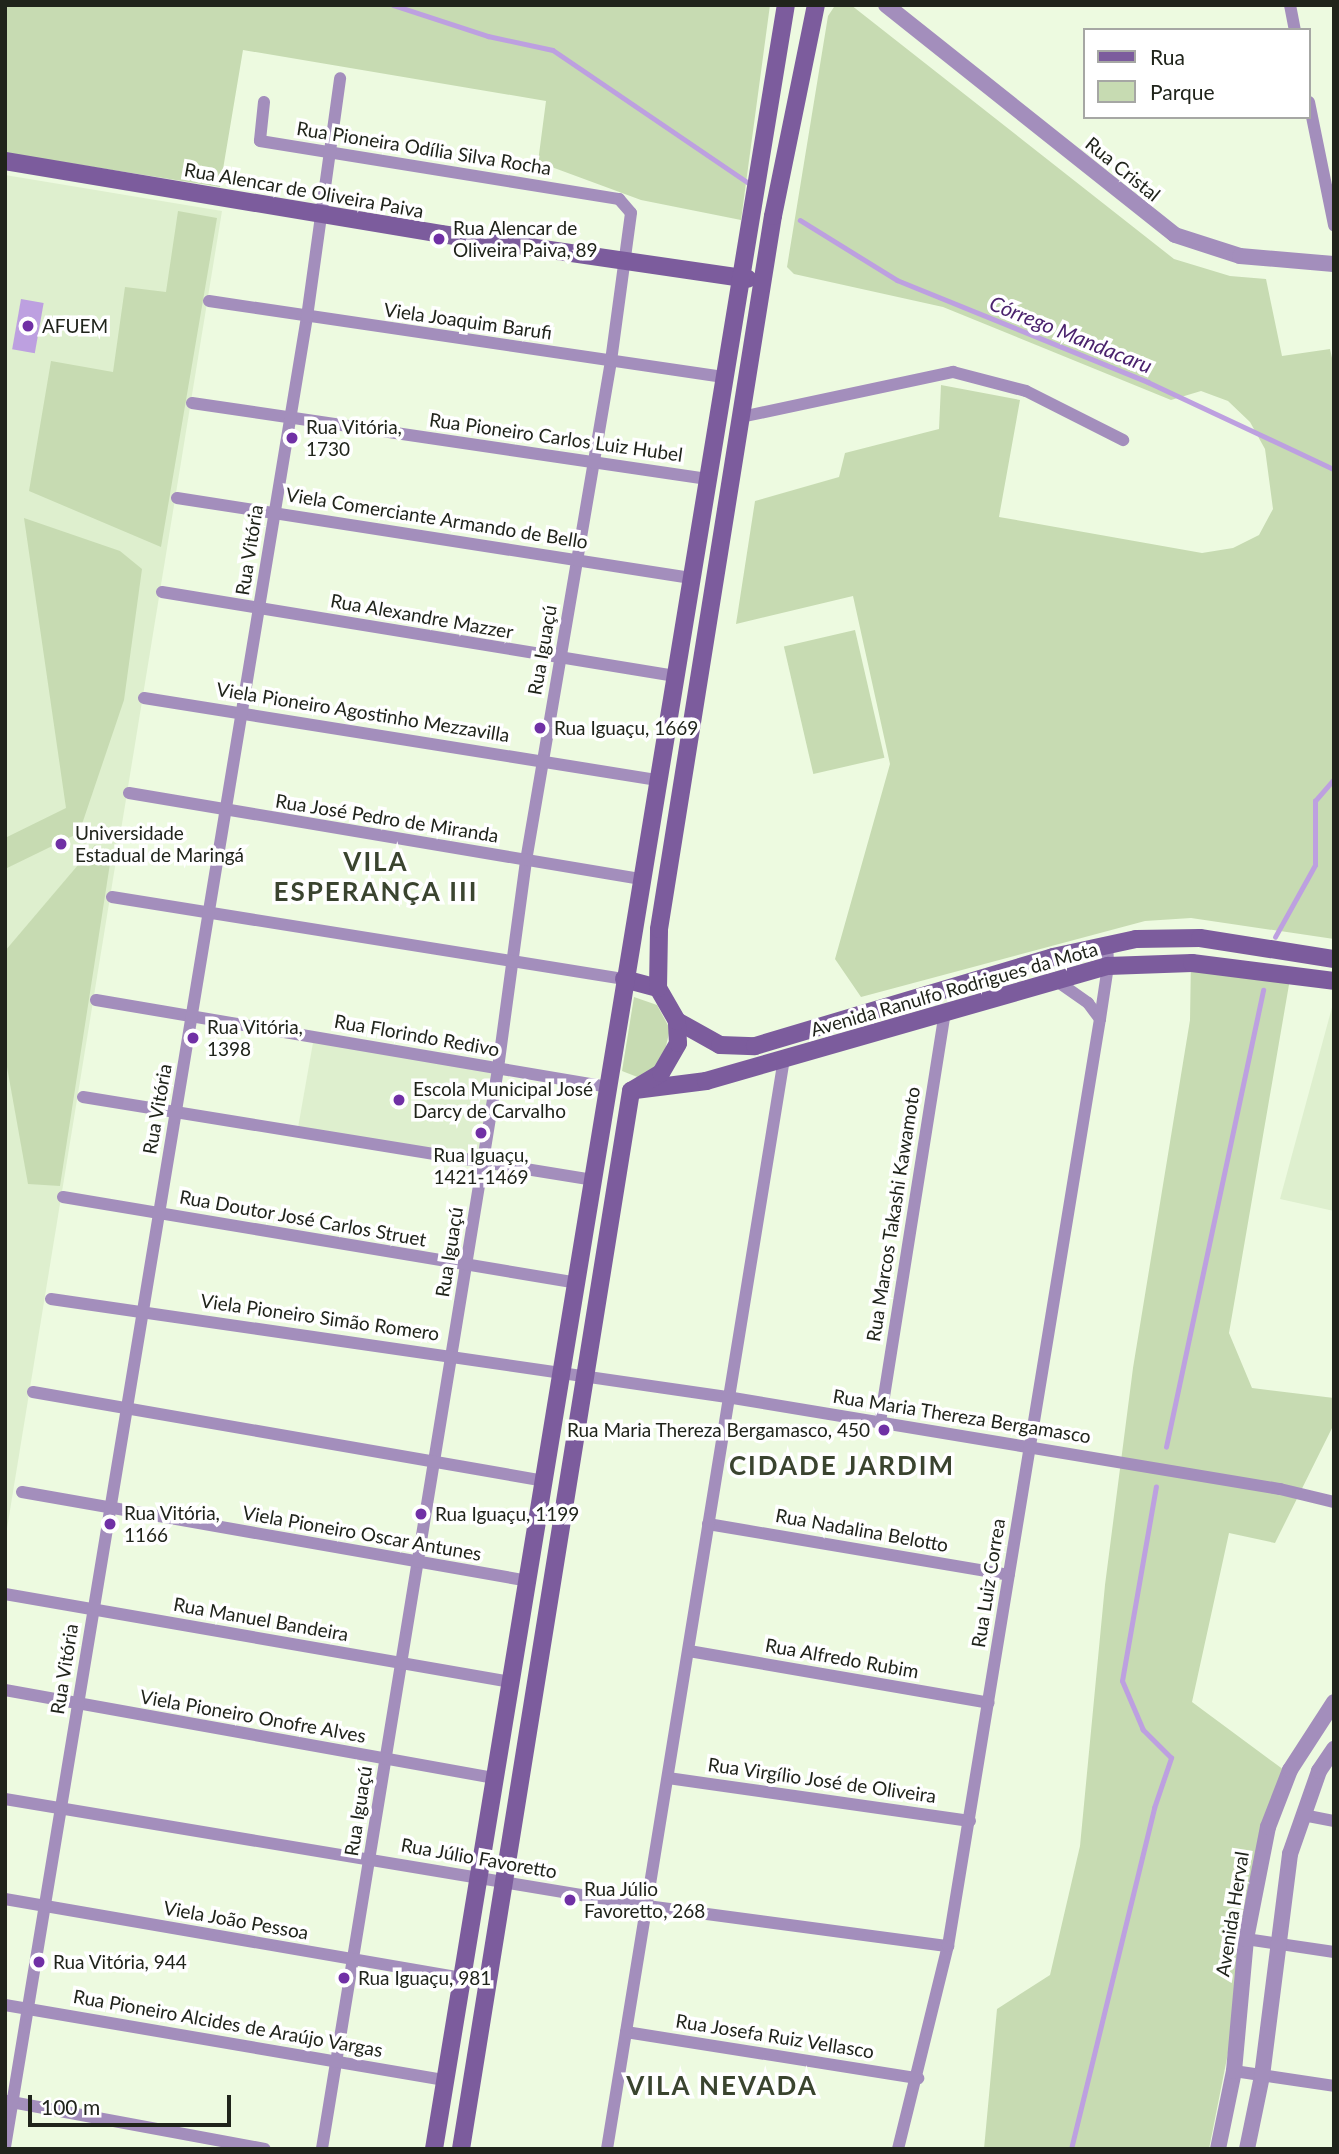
<!DOCTYPE html>
<meta charset="utf-8">
<style>
body{margin:0}
#map{position:relative;width:1339px;height:2154px;overflow:hidden;background:#edfae0;font-family:Lato,sans-serif}
div>[style]{position:absolute}
.built>*{inset:0;background:#deefce;transform-origin:0 0}
.green>*{inset:0;background:#c7dbb2;transform-origin:0 0}
.water>*{inset:0;background:#bda0e0;transform-origin:0 0}
.stream>*{height:4.5px;margin:-2.25px;padding:0 2.25px;transform-origin:2.25px;border-radius:2.25px;background:#bda0e0}
.minor>*{height:12px;margin:-6px;padding:0 6px;transform-origin:6px;border-radius:6px;background:#a38ebc}
.tertiary>*{height:16px;margin:-8px;padding:0 8px;transform-origin:8px;border-radius:8px;background:#a38ebc}
.secondary>*{height:18px;margin:-9px;padding:0 9px;transform-origin:9px;border-radius:9px;background:#7c5c9d}
.dots>*{width:19px;height:19px;translate:-50% -50%;box-sizing:border-box;border:4px solid #fff;border-radius:50%}
span{translate:-50% -50%;white-space:nowrap;text-align:center;line-height:1.15;-webkit-text-stroke:7px #fff;paint-order:stroke}
.street-label{font-size:19px;color:#20241b}
.poi-label{font-size:19px;color:#20241b}
.left{translate:0 -50%;text-align:left}
.right{translate:-100% -50%;text-align:right}
.water-label{font-size:21px;color:#4a226d;font-style:italic}
.district-label{font-size:26px;color:#3a442f;font-weight:700;letter-spacing:2px}
.frame{position:absolute;inset:0;border:7px solid #20241b;pointer-events:none}
.legend{position:absolute;left:1083px;top:28px;width:228px;height:91px;box-sizing:border-box;background:#fff;border:2px solid #a6a7a4;margin:0;padding:9px 12px;list-style:none;font-size:21px;color:#20241b}
.legend li{display:flex;align-items:center;gap:14px;height:35px}
.legend b{width:35px;border:2px solid #a6a7a4}
.scale{position:absolute;left:28px;top:2095px;width:203px;height:32px;box-sizing:border-box;border:4px solid #20241b;border-top:0;padding-left:9px;font-size:21px;line-height:24px;white-space:nowrap;color:#20241b;-webkit-text-stroke:5px #fff;paint-order:stroke}
</style>
<div id="map">
<div class="built">
<div style="clip-path:polygon(5px 175px,222px 211px,5px 1541px)"></div>
<div style="clip-path:polygon(1334px 1000px,1334px 1211px,1280px 1199px)"></div>
<div style="left:314px;top:1037px;width:187px;height:95px;rotate:10deg"></div>
</div>
<div class="green">
<div style="clip-path:polygon(5px 5px,770px 5px,741px 220px,641px 200px,538px 162px,546px 101px,243px 50px,220px 187px,5px 153px)"></div>
<div style="clip-path:polygon(851px 5px,1174px 259px,1230px 276px,1266px 279px,1282px 356px,1330px 349px,1334px 367px,1334px 939px,1191px 918px,1145px 921px,861px 997px,835px 959px,890px 764px,853px 596px,736px 624px,755px 501px,839px 477px,845px 453px,939px 429px,941px 385px,1020px 400px,999px 517px,1202px 553px,1233px 548px,1259px 535px,1273px 509px,1265px 449px,1250px 422px,1228px 401px,1201px 391px,1171px 400px,943px 307px,794px 274px,787px 267px,828px 16px,834px 7px)"></div>
<div style="clip-path:polygon(178px 211px,217px 218px,161px 547px,29px 491px,51px 361px,113px 372px,125px 287px,166px 292px)"></div>
<div style="clip-path:polygon(24px 518px,120px 551px,142px 569px,124px 700px,79px 833px,5px 869px,5px 838px,66px 808px)"></div>
<div style="left:855px;top:630px;width:131px;height:73px;rotate:77deg"></div>
<div style="clip-path:polygon(95px 845px,111px 857px,60px 1186px,28px 1184px,5px 1056px,5px 951px)"></div>
<div style="clip-path:polygon(1191px 959px,1291px 973px,1229px 1333px,1252px 1388px,1334px 1398px,1334px 1424px,1275px 1543px,1229px 1533px,1192px 1702px,1284px 1770px,1209px 2149px,984px 2149px,997px 2009px,1050px 1975px,1080px 1846px,1105px 1585px,1133px 1368px,1190px 1020px)"></div>
<div style="clip-path:polygon(634px 997px,657px 1005px,670px 1029px,662px 1063px,640px 1078px,622px 1071px)"></div>
</div>
<div class="water">
<div style="left:21px;top:299px;width:23px;height:51px;rotate:10deg"></div>
</div>
<div class="stream">
<div style="left:393px;top:5px;width:100px;rotate:18.1deg"></div>
<div style="left:488px;top:36px;width:66px;rotate:12.2deg"></div>
<div style="left:553px;top:50px;width:238px;rotate:34.2deg"></div>
<div style="left:800px;top:220px;width:114px;rotate:31.7deg"></div>
<div style="left:897px;top:280px;width:271px;rotate:22.1deg"></div>
<div style="left:1148px;top:382px;width:205px;rotate:25.1deg"></div>
<div style="left:1275px;top:937px;width:82px;rotate:-60.9deg"></div>
<div style="left:1315px;top:865px;width:64px;rotate:-90deg"></div>
<div style="left:1315px;top:801px;width:29px;rotate:-49deg"></div>
<div style="left:1166px;top:1447px;width:467px;rotate:-78deg"></div>
<div style="left:1071px;top:2149px;width:351px;rotate:-76.3deg"></div>
<div style="left:1154px;top:1808px;width:53px;rotate:-71.2deg"></div>
<div style="left:1171px;top:1758px;width:40px;rotate:-135deg"></div>
<div style="left:1143px;top:1730px;width:53px;rotate:-113.2deg"></div>
<div style="left:1122px;top:1681px;width:197px;rotate:-80.1deg"></div>
</div>
<div class="minor">
<div style="left:1290px;top:5px;width:25px;rotate:79deg"></div>
<div style="left:264px;top:102px;width:39px;rotate:96deg"></div>
<div style="left:260px;top:141px;width:364px;rotate:9.2deg"></div>
<div style="left:619px;top:199px;width:18px;rotate:49deg"></div>
<div style="left:631px;top:213px;width:149px;rotate:97.7deg"></div>
<div style="left:611px;top:361px;width:507px;rotate:99.65deg"></div>
<div style="left:526px;top:861px;width:210px;rotate:97.7deg"></div>
<div style="left:498px;top:1069px;width:1094px;rotate:99.26deg"></div>
<div style="left:1309px;top:102px;width:126px;rotate:78.5deg"></div>
<div style="left:209px;top:301px;width:520px;rotate:8.41deg"></div>
<div style="left:192px;top:403px;width:521px;rotate:8.39deg"></div>
<div style="left:741px;top:417px;width:217px;rotate:-12deg"></div>
<div style="left:953px;top:372px;width:75px;rotate:14.6deg"></div>
<div style="left:1026px;top:391px;width:109px;rotate:26.8deg"></div>
<div style="left:177px;top:498px;width:520px;rotate:8.85deg"></div>
<div style="left:162px;top:592px;width:520px;rotate:9.3deg"></div>
<div style="left:144px;top:698px;width:520px;rotate:9.08deg"></div>
<div style="left:129px;top:793px;width:518px;rotate:9.55deg"></div>
<div style="left:112px;top:897px;width:519px;rotate:9.1deg"></div>
<div style="left:1054px;top:979px;width:42px;rotate:35.2deg"></div>
<div style="left:1088px;top:1003px;width:20px;rotate:53deg"></div>
<div style="left:1100px;top:1019px;width:54px;rotate:-81.4deg"></div>
<div style="left:1108px;top:966px;width:23px;rotate:-92deg"></div>
<div style="left:96px;top:1000px;width:519px;rotate:9.64deg"></div>
<div style="left:83px;top:1097px;width:518px;rotate:9.23deg"></div>
<div style="left:63px;top:1197px;width:522px;rotate:9.48deg"></div>
<div style="left:51px;top:1299px;width:683px;rotate:8.25deg"></div>
<div style="left:727px;top:1397px;width:561px;rotate:9.45deg"></div>
<div style="left:1280px;top:1489px;width:56px;rotate:13.5deg"></div>
<div style="left:33px;top:1392px;width:520px;rotate:9.86deg"></div>
<div style="left:880px;top:1422px;width:414px;rotate:-81deg"></div>
<div style="left:22px;top:1492px;width:515px;rotate:9.96deg"></div>
<div style="left:708px;top:1524px;width:305px;rotate:9.6deg"></div>
<div style="left:5px;top:1594px;width:514px;rotate:9.87deg"></div>
<div style="left:689px;top:1651px;width:304px;rotate:9.8deg"></div>
<div style="left:5px;top:1690px;width:496px;rotate:10.2deg"></div>
<div style="left:668px;top:1778px;width:305px;rotate:8.1deg"></div>
<div style="left:5px;top:1799px;width:651px;rotate:9.46deg"></div>
<div style="left:647px;top:1906px;width:304px;rotate:7.6deg"></div>
<div style="left:1303px;top:1815px;width:32px;rotate:11deg"></div>
<div style="left:5px;top:1899px;width:462px;rotate:9.8deg"></div>
<div style="left:1246px;top:1939px;width:89px;rotate:8.4deg"></div>
<div style="left:5px;top:2005px;width:446px;rotate:9.7deg"></div>
<div style="left:626px;top:2032px;width:296px;rotate:9deg"></div>
<div style="left:1234px;top:2071px;width:101px;rotate:8.5deg"></div>
<div style="left:6px;top:2101px;width:263px;rotate:10.5deg"></div>
<div style="left:5px;top:2147px;width:1855px;rotate:-80.63deg"></div>
<div style="left:307px;top:317px;width:241px;rotate:-82.1deg"></div>
<div style="left:607px;top:2149px;width:1105px;rotate:-80.78deg"></div>
<div style="left:898px;top:2149px;width:209px;rotate:-76.2deg"></div>
<div style="left:948px;top:1946px;width:939px;rotate:-80.69deg"></div>
</div>
<div class="tertiary">
<div style="left:886px;top:5px;width:369px;rotate:38.5deg"></div>
<div style="left:1175px;top:235px;width:68px;rotate:17.9deg"></div>
<div style="left:1240px;top:256px;width:94px;rotate:4.9deg"></div>
<div style="left:1218px;top:2149px;width:80px;rotate:-78.4deg"></div>
<div style="left:1234px;top:2071px;width:133px;rotate:-84.8deg"></div>
<div style="left:1246px;top:1939px;width:114px;rotate:-78.9deg"></div>
<div style="left:1268px;top:1827px;width:61px;rotate:-68.9deg"></div>
<div style="left:1290px;top:1770px;width:81px;rotate:-57.1deg"></div>
<div style="left:1247px;top:2149px;width:75px;rotate:-78.4deg"></div>
<div style="left:1262px;top:2076px;width:224px;rotate:-82.8deg"></div>
<div style="left:1290px;top:1854px;width:88px;rotate:-70.7deg"></div>
<div style="left:1319px;top:1771px;width:27px;rotate:-56deg"></div>
</div>
<div class="secondary">
<div style="left:5px;top:161px;width:442px;rotate:9.5deg"></div>
<div style="left:441px;top:234px;width:310px;rotate:8.3deg"></div>
<div style="left:624px;top:979px;width:35px;rotate:15deg"></div>
<div style="left:677px;top:1021px;width:49px;rotate:29.2deg"></div>
<div style="left:720px;top:1045px;width:35px;rotate:2deg"></div>
<div style="left:755px;top:1046px;width:311px;rotate:-16.6deg"></div>
<div style="left:1053px;top:957px;width:85px;rotate:-12.2deg"></div>
<div style="left:1136px;top:939px;width:64px;rotate:-0.9deg"></div>
<div style="left:1200px;top:938px;width:136px;rotate:8.9deg"></div>
<div style="left:635px;top:1090px;width:72px;rotate:-7.2deg"></div>
<div style="left:706px;top:1081px;width:418px;rotate:-16deg"></div>
<div style="left:1108px;top:966px;width:84px;rotate:-2deg"></div>
<div style="left:1192px;top:963px;width:143px;rotate:7.2deg"></div>
<div style="left:434px;top:2149px;width:2173px;rotate:-80.68deg"></div>
<div style="left:461px;top:2149px;width:1072px;rotate:-80.87deg"></div>
<div style="left:631px;top:1091px;width:35px;rotate:-31deg"></div>
<div style="left:661px;top:1073px;width:34px;rotate:-60deg"></div>
<div style="left:678px;top:1043px;width:22px;rotate:-93deg"></div>
<div style="left:677px;top:1021px;width:38px;rotate:-120deg"></div>
<div style="left:658px;top:988px;width:59px;rotate:-89deg"></div>
<div style="left:659px;top:929px;width:722px;rotate:-80.92deg"></div>
<div style="left:773px;top:216px;width:215px;rotate:-78.5deg"></div>
</div>
<div class="dots">
<div style="left:439px;top:239px;background:#7030a5"></div>
<div style="left:28px;top:326px;background:#7030a5"></div>
<div style="left:292px;top:438px;background:#7030a5"></div>
<div style="left:540px;top:728px;background:#7030a5"></div>
<div style="left:61px;top:844px;background:#7030a5"></div>
<div style="left:193px;top:1038px;background:#7030a5"></div>
<div style="left:399px;top:1100px;background:#7030a5"></div>
<div style="left:481px;top:1133px;background:#7030a5"></div>
<div style="left:884px;top:1430px;background:#7030a5"></div>
<div style="left:421px;top:1514px;background:#7030a5"></div>
<div style="left:110px;top:1524px;background:#7030a5"></div>
<div style="left:570px;top:1900px;background:#7030a5"></div>
<div style="left:39px;top:1962px;background:#7030a5"></div>
<div style="left:344px;top:1978px;background:#7030a5"></div>
</div>
<div class="street-label">
<span style="left:424px;top:148px;rotate:9deg">Rua Pioneira Odília Silva Rocha</span>
<span style="left:1123px;top:169px;rotate:39deg">Rua Cristal</span>
<span style="left:304px;top:190px;rotate:10deg">Rua Alencar de Oliveira Paiva</span>
<span style="left:468px;top:321px;rotate:8deg">Viela Joaquim Barufi</span>
<span style="left:556px;top:437px;rotate:8deg">Rua Pioneiro Carlos Luiz Hubel</span>
<span style="left:437px;top:518px;rotate:9deg">Viela Comerciante Armando de Bello</span>
<span style="left:249px;top:550px;rotate:-81deg">Rua Vitória</span>
<span style="left:422px;top:616px;rotate:10deg">Rua Alexandre Mazzer</span>
<span style="left:542px;top:650px;rotate:-80deg">Rua Iguaçú</span>
<span style="left:363px;top:712px;rotate:9deg">Viela Pioneiro Agostinho Mezzavilla</span>
<span style="left:387px;top:818px;rotate:9deg">Rua José Pedro de Miranda</span>
<span style="left:954px;top:989px;rotate:-16deg">Avenida Ranulfo Rodrigues da Mota</span>
<span style="left:417px;top:1035px;rotate:10deg">Rua Florindo Redivo</span>
<span style="left:157px;top:1109px;rotate:-80deg">Rua Vitória</span>
<span style="left:893px;top:1214px;rotate:-81deg">Rua Marcos Takashi Kawamoto</span>
<span style="left:303px;top:1218px;rotate:10deg">Rua Doutor José Carlos Struet</span>
<span style="left:449px;top:1252px;rotate:-81deg">Rua Iguaçú</span>
<span style="left:320px;top:1317px;rotate:8deg">Viela Pioneiro Simão Romero</span>
<span style="left:962px;top:1416px;rotate:9deg">Rua Maria Thereza Bergamasco</span>
<span style="left:862px;top:1530px;rotate:10deg">Rua Nadalina Belotto</span>
<span style="left:362px;top:1533px;rotate:10deg">Viela Pioneiro Oscar Antunes</span>
<span style="left:988px;top:1583px;rotate:-81deg">Rua Luiz Correa</span>
<span style="left:261px;top:1619px;rotate:10deg">Rua Manuel Bandeira</span>
<span style="left:842px;top:1658px;rotate:10deg">Rua Alfredo Rubim</span>
<span style="left:64px;top:1669px;rotate:-81deg">Rua Vitória</span>
<span style="left:253px;top:1716px;rotate:10deg">Viela Pioneiro Onofre Alves</span>
<span style="left:822px;top:1780px;rotate:8deg">Rua Virgílio José de Oliveira</span>
<span style="left:358px;top:1811px;rotate:-81deg">Rua Iguaçú</span>
<span style="left:479px;top:1858px;rotate:10deg">Rua Júlio Favoretto</span>
<span style="left:1232px;top:1914px;rotate:-81deg">Avenida Herval</span>
<span style="left:236px;top:1920px;rotate:10deg">Viela João Pessoa</span>
<span style="left:228px;top:2023px;rotate:10deg">Rua Pioneiro Alcides de Araújo Vargas</span>
<span style="left:775px;top:2036px;rotate:9deg">Rua Josefa Ruiz Vellasco</span>
</div>
<div class="poi-label">
<span class="left" style="left:453px;top:239px">Rua Alencar de<br>Oliveira Paiva, 89</span>
<span class="left" style="left:42px;top:326px">AFUEM</span>
<span class="left" style="left:306px;top:438px">Rua Vitória,<br>1730</span>
<span class="left" style="left:554px;top:728px">Rua Iguaçu, 1669</span>
<span class="left" style="left:75px;top:844px">Universidade<br>Estadual de Maringá</span>
<span class="left" style="left:207px;top:1038px">Rua Vitória,<br>1398</span>
<span class="left" style="left:413px;top:1100px">Escola Municipal José<br>Darcy de Carvalho</span>
<span style="left:481px;top:1166px">Rua Iguaçu,<br>1421-1469</span>
<span class="right" style="left:870px;top:1430px">Rua Maria Thereza Bergamasco, 450</span>
<span class="left" style="left:124px;top:1524px">Rua Vitória,<br>1166</span>
<span class="left" style="left:435px;top:1514px">Rua Iguaçu, 1199</span>
<span class="left" style="left:584px;top:1900px">Rua Júlio<br>Favoretto, 268</span>
<span class="left" style="left:53px;top:1962px">Rua Vitória, 944</span>
<span class="left" style="left:358px;top:1978px">Rua Iguaçu, 981</span>
</div>
<div class="water-label">
<span style="left:1071px;top:334px;rotate:22deg">Córrego Mandacaru</span>
</div>
<div class="district-label">
<span style="left:376px;top:877px">VILA<br>ESPERANÇA III</span>
<span style="left:842px;top:1466px">CIDADE JARDIM</span>
<span style="left:722px;top:2086px">VILA NEVADA</span>
</div>
<div class="frame"></div>
<ul class="legend">
<li><b style="height:9px;background:#7c5c9d"></b>Rua</li>
<li><b style="height:19px;background:#c7dbb2"></b>Parque</li>
</ul>
<div class="scale">100 m</div>
</div>
